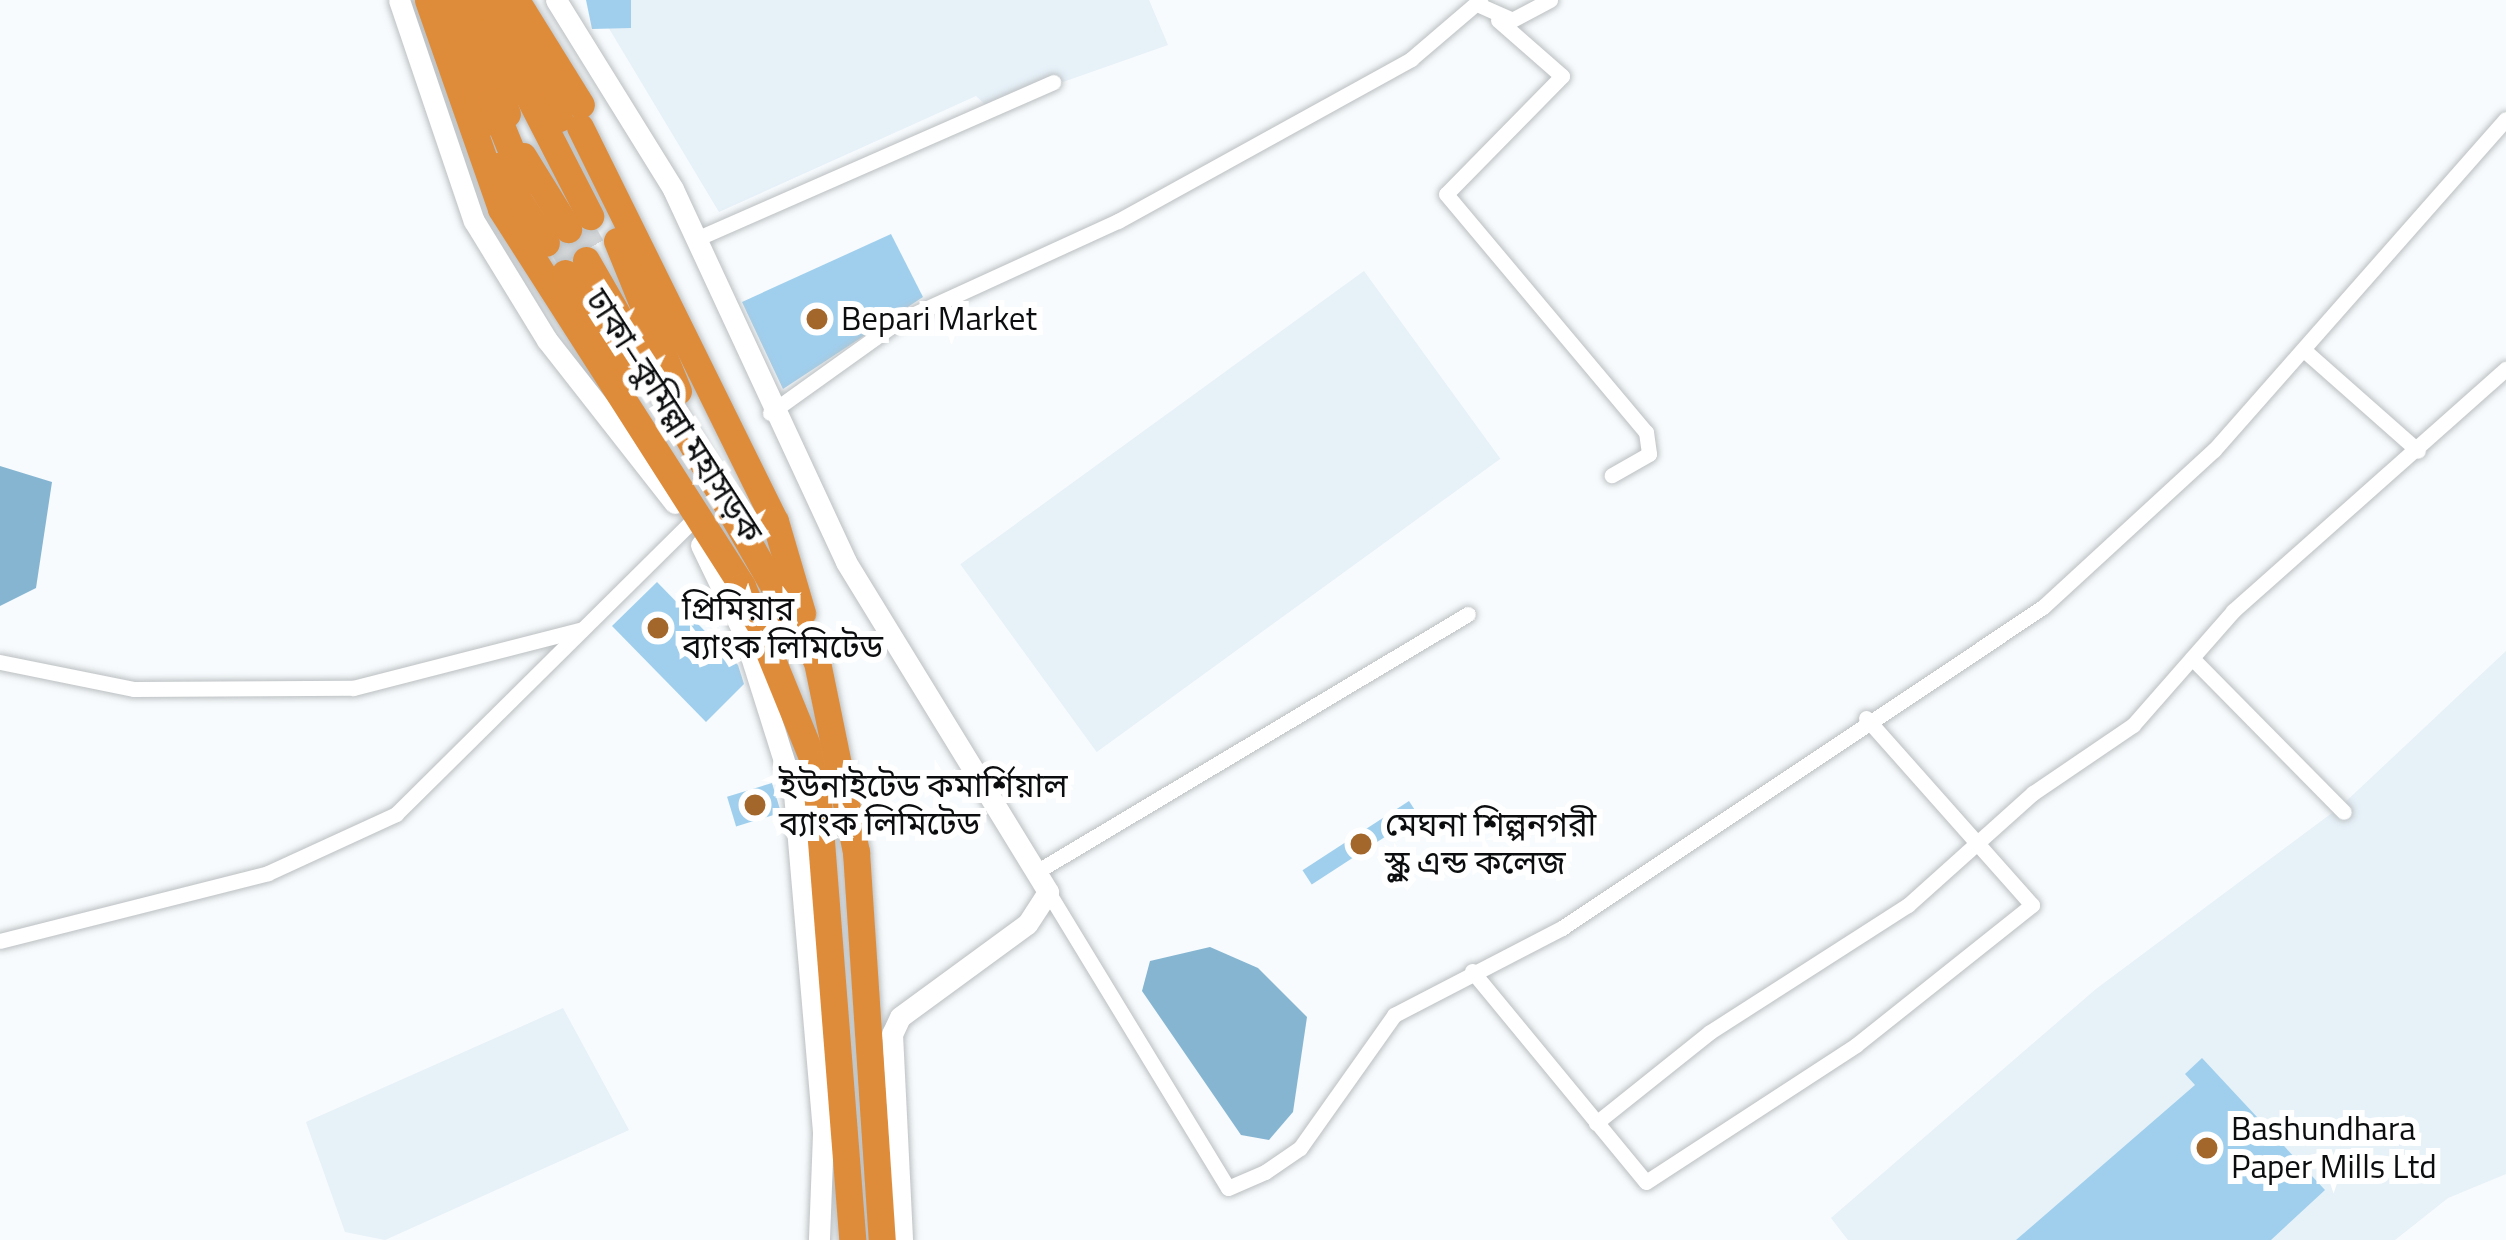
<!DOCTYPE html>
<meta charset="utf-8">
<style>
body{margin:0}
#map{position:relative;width:2506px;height:1240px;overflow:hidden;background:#f7fbfd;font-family:"Titillium Web","Noto Sans Bengali",sans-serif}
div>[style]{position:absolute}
.built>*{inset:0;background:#e6f1f8;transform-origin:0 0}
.water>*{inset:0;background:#86b5d2}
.building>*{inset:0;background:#a0cfed;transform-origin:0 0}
.highway-tunnel>*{height:27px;margin-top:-13.5px;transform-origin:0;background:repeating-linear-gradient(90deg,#d4d7d9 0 27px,transparent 0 41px)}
.roads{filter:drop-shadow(0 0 3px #bbbfc1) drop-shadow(0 0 3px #bbbfc1)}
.street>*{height:15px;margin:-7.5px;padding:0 7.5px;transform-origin:7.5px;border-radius:7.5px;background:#fff}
.secondary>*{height:21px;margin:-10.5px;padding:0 10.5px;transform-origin:10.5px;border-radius:10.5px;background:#fff}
.highway>*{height:27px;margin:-13.5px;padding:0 13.5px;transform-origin:13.5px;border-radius:13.5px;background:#df8c3a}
.dots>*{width:33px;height:33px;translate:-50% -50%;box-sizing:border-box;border:6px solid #fff;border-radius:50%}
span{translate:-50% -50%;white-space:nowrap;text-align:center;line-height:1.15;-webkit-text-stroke:12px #fff;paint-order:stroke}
.poi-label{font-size:33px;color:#0c0d0e}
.left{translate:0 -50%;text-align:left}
.street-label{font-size:33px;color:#0c0d0e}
</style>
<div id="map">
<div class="built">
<div style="clip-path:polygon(592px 0,1149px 0,1168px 45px,989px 108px,976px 96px,719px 212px)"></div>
<div style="left:1364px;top:271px;width:232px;height:499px;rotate:54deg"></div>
<div style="clip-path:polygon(2506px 651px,2506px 1174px,2448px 1198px,2395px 1240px,1848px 1240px,1831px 1218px,2096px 989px,2340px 807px)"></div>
<div style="clip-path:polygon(563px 1008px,629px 1130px,385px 1240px,345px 1232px,306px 1122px)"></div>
</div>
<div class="water">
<div style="clip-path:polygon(0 466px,52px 482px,36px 588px,0 606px)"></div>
<div style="clip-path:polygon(1210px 947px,1258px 968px,1307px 1017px,1293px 1112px,1269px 1140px,1241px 1135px,1142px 991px,1150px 961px)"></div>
</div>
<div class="building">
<div style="clip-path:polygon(586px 0,631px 0,631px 28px,592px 29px)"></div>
<div style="clip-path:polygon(891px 234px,923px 297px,783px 389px,742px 302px)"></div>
<div style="clip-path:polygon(657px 582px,738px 665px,744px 684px,706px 722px,612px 626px)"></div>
<div style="left:772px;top:783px;width:31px;height:47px;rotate:73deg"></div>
<div style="left:1409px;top:801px;width:17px;height:127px;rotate:57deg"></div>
<div style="clip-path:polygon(2202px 1058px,2325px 1190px,2271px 1240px,2016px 1240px,2195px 1085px,2185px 1074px)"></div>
</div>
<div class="highway-tunnel">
<div style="left:578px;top:223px;width:36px;rotate:60deg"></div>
<div style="left:557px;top:236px;width:36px;rotate:60deg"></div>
</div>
<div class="roads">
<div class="street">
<div style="left:1479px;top:5px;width:36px;rotate:24deg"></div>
<div style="left:1512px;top:20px;width:43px;rotate:-27.8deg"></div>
<div style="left:1498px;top:20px;width:85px;rotate:41.2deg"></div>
<div style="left:1562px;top:76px;width:165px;rotate:134.5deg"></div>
<div style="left:1446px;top:194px;width:311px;rotate:50deg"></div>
<div style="left:1646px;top:432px;width:22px;rotate:82deg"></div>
<div style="left:1649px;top:454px;width:43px;rotate:150.4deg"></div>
<div style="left:698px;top:238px;width:388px;rotate:-23.7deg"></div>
<div style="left:2304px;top:350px;width:152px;rotate:41.5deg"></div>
<div style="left:770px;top:413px;width:156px;rotate:-35.6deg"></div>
<div style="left:897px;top:322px;width:243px;rotate:-24.6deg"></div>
<div style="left:1118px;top:221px;width:335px;rotate:-28.9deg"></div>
<div style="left:1411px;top:59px;width:91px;rotate:-40.5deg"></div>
<div style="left:2192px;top:658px;width:216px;rotate:45.4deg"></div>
<div style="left:0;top:662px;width:137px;rotate:11.4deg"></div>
<div style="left:134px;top:689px;width:219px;rotate:-0.3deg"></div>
<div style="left:353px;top:688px;width:236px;rotate:-14.4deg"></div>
<div style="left:1036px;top:872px;width:503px;rotate:-30.85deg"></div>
<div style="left:1048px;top:892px;width:346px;rotate:58.7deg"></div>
<div style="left:1228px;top:1188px;width:40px;rotate:-23.4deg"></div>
<div style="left:1265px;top:1172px;width:42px;rotate:-34.4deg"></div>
<div style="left:1300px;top:1148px;width:163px;rotate:-54.7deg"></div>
<div style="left:1394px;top:1015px;width:189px;rotate:-27.4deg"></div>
<div style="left:1562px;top:928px;width:578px;rotate:-33.72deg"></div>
<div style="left:2043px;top:607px;width:232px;rotate:-42.6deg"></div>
<div style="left:2214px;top:450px;width:441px;rotate:-48.6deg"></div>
<div style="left:0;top:941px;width:276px;rotate:-14.2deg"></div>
<div style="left:268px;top:873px;width:141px;rotate:-24.7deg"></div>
<div style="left:396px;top:814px;width:412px;rotate:-44.7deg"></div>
<div style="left:1472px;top:971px;width:273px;rotate:50.5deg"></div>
<div style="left:1646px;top:1182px;width:251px;rotate:-33.1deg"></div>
<div style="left:1856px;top:1045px;width:225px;rotate:-38.5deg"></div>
<div style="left:2032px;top:905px;width:250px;rotate:-131.6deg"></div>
<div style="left:1596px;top:1123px;width:146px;rotate:-38.6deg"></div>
<div style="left:1710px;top:1032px;width:235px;rotate:-32.7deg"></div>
<div style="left:1908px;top:905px;width:168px;rotate:-41.9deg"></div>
<div style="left:2033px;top:793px;width:121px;rotate:-34.2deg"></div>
<div style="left:2133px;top:725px;width:152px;rotate:-48.7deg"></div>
<div style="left:2233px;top:611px;width:365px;rotate:-41.6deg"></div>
</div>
<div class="secondary">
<div style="left:399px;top:0;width:233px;rotate:71.3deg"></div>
<div style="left:474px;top:221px;width:140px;rotate:58.5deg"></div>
<div style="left:547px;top:340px;width:207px;rotate:51.9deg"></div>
<div style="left:556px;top:0;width:222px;rotate:58.2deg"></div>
<div style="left:673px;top:189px;width:411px;rotate:65.1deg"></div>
<div style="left:846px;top:562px;width:387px;rotate:58.5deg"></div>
<div style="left:1048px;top:892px;width:38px;rotate:123deg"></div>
<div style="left:1027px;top:924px;width:157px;rotate:143.8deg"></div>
<div style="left:900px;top:1017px;width:19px;rotate:115deg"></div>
<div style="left:892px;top:1034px;width:206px;rotate:87.2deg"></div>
<div style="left:701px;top:545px;width:99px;rotate:64.2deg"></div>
<div style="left:744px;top:634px;width:167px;rotate:72.5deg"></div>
<div style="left:794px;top:793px;width:342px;rotate:85.1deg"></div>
<div style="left:823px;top:1134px;width:106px;rotate:92.2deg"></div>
</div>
<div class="highway">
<div style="left:428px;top:0;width:221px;rotate:70.7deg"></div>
<div style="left:501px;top:209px;width:447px;rotate:57.4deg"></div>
<div style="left:742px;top:586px;width:193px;rotate:67.8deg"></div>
<div style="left:815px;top:765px;width:476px;rotate:85.5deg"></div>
<div style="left:452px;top:0;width:127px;rotate:75deg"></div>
<div style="left:472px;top:0;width:50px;rotate:67.6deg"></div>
<div style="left:496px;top:0;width:134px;rotate:61.9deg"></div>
<div style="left:516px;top:0;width:123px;rotate:58.2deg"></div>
<div style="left:492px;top:25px;width:215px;rotate:62.8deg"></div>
<div style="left:477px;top:32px;width:87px;rotate:69.9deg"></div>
<div style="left:491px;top:101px;width:87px;rotate:67.8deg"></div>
<div style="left:580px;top:127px;width:440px;rotate:63.7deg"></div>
<div style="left:775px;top:521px;width:96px;rotate:73.6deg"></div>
<div style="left:523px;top:156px;width:86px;rotate:58.3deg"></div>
<div style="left:497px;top:166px;width:91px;rotate:57.5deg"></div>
<div style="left:617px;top:241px;width:162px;rotate:67.9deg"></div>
<div style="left:586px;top:260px;width:464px;rotate:60.1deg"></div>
<div style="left:817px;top:662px;width:194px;rotate:78.4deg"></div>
<div style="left:856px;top:852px;width:389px;rotate:86.2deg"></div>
<div style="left:565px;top:273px;width:123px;rotate:54.2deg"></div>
</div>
</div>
<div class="dots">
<div style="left:817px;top:319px;background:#a4672b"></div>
<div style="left:658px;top:628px;background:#a4672b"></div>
<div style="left:755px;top:805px;background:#a4672b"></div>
<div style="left:1361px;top:844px;background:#a4672b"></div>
<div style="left:2207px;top:1148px;background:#a4672b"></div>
</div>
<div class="poi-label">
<span class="left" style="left:841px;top:319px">Bepari Market</span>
<span class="left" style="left:682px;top:628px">প্রিমিয়ার<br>ব্যাংক লিমিটেড</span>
<span class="left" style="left:779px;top:805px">ইউনাইটেড কমার্শিয়াল<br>ব্যাংক লিমিটেড</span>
<span class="left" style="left:1385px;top:844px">মেঘনা শিল্পনগরী<br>স্কুল এন্ড কলেজ</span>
<span class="left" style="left:2231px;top:1148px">Bashundhara<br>Paper Mills Ltd</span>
</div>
<div class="street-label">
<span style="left:674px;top:416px;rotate:57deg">ঢাকা–কুমিল্লা মহাসড়ক</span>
</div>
</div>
